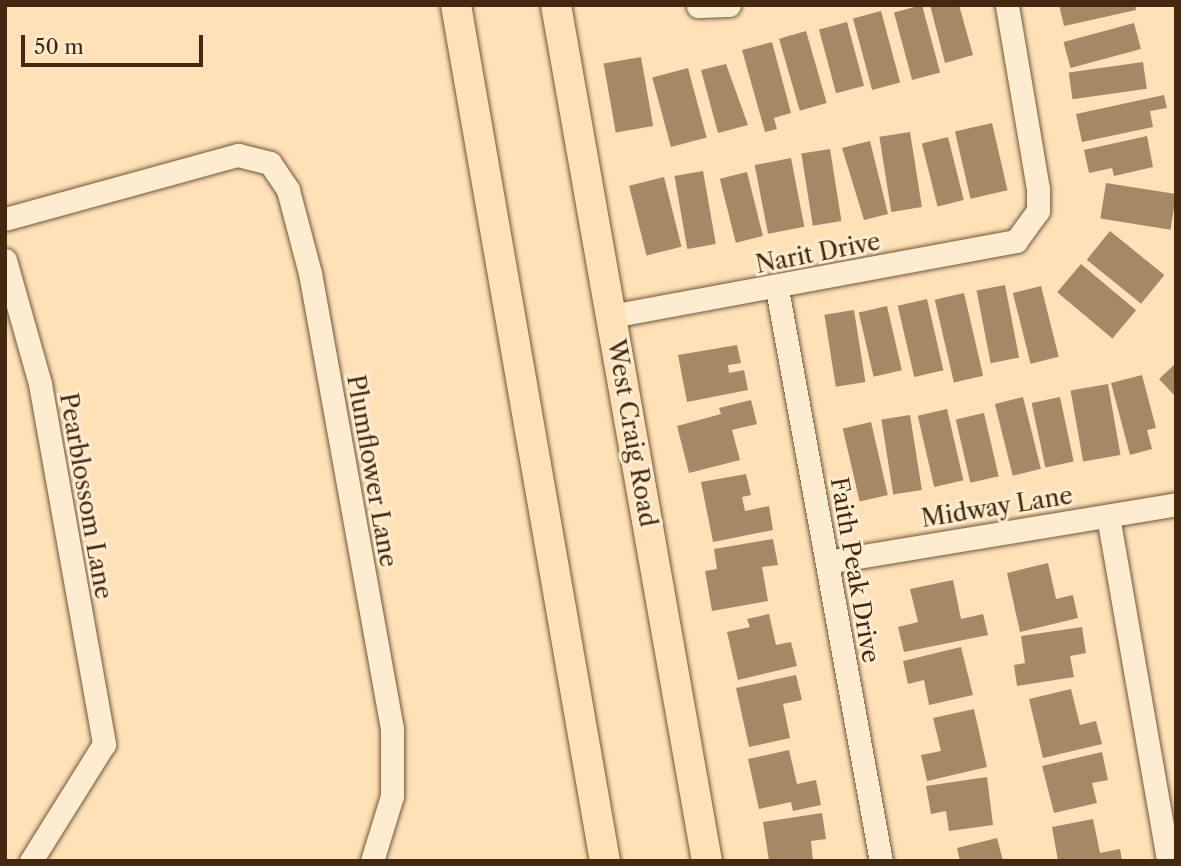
<!DOCTYPE html>
<style>
body{margin:0}
#map{position:relative;width:1181px;height:866px;overflow:hidden;background:#fee1b6;font-family:"Libre Caslon Text",serif}
div>[style]{position:absolute}
.building>*{inset:0;background:#a58866;transform-origin:0 0}
.roads{filter:drop-shadow(0 0 2px #73563a) drop-shadow(0 0 2px #73563a)}
.minor>*{height:23px;margin:-11.5px;padding:0 11.5px;transform-origin:11.5px;border-radius:11.5px;background:#feecd0}
.major>*{height:30px;margin:-15px;padding:0 15px;transform-origin:15px;border-radius:15px;background:#fee1b6}
span{translate:-50% -50%;white-space:nowrap;text-align:center;line-height:1.15;-webkit-text-stroke:6px #feecd0;paint-order:stroke}
.street-label{font-size:24px;color:#452810}
.frame{position:absolute;inset:0;border:7px solid #452810;pointer-events:none}
.scale{position:absolute;left:21px;top:35px;width:182px;height:32px;box-sizing:border-box;border:4px solid #452810;border-top:0;padding-left:9px;font-size:21px;line-height:24px;white-space:nowrap;color:#452810;-webkit-text-stroke:5px #feecd0;paint-order:stroke}
</style>
<div id="map">
<div class="building">
<div style="left:922px;top:5px;width:70px;height:29px;rotate:75deg"></div>
<div style="clip-path:polygon(930px 5px,959px 5px,973px 55px,945px 63px)"></div>
<div style="clip-path:polygon(1059px 5px,1135px 5px,1136px 10px,1064px 26px)"></div>
<div style="left:881px;top:11px;width:74px;height:29px;rotate:75deg"></div>
<div style="left:847px;top:22px;width:66px;height:29px;rotate:75deg"></div>
<div style="left:1134px;top:23px;width:27px;height:73px;rotate:75deg"></div>
<div style="left:806px;top:31px;width:75px;height:28px;rotate:74deg"></div>
<div style="clip-path:polygon(772px 42px,791px 113px,774px 118px,777px 129px,765px 132px,742px 50px)"></div>
<div style="left:641px;top:57px;width:70px;height:38px;rotate:80deg"></div>
<div style="left:1143px;top:62px;width:27px;height:75px;rotate:82deg"></div>
<div style="clip-path:polygon(726px 64px,748px 125px,718px 133px,701px 70px)"></div>
<div style="left:688px;top:68px;width:72px;height:37px;rotate:75deg"></div>
<div style="clip-path:polygon(1164px 95px,1167px 108px,1150px 111px,1153px 127px,1082px 142px,1076px 114px)"></div>
<div style="left:992px;top:123px;width:69px;height:38px;rotate:77deg"></div>
<div style="left:910px;top:132px;width:76px;height:31px;rotate:81deg"></div>
<div style="clip-path:polygon(1147px 136px,1153px 167px,1114px 176px,1112px 168px,1089px 173px,1084px 150px)"></div>
<div style="left:948px;top:137px;width:65px;height:27px;rotate:76deg"></div>
<div style="clip-path:polygon(870px 141px,888px 214px,864px 220px,842px 148px)"></div>
<div style="left:830px;top:149px;width:73px;height:29px;rotate:81deg"></div>
<div style="left:791px;top:158px;width:70px;height:37px;rotate:79deg"></div>
<div style="left:703px;top:171px;width:74px;height:29px;rotate:80deg"></div>
<div style="left:747px;top:172px;width:66px;height:28px;rotate:76deg"></div>
<div style="left:664px;top:177px;width:72px;height:36px;rotate:76deg"></div>
<div style="left:1106px;top:183px;width:71px;height:36px;rotate:9deg"></div>
<div style="left:1110px;top:231px;width:70px;height:37px;rotate:39deg"></div>
<div style="left:1081px;top:264px;width:72px;height:37px;rotate:40deg"></div>
<div style="left:1005px;top:285px;width:74px;height:29px;rotate:79deg"></div>
<div style="left:1041px;top:286px;width:73px;height:29px;rotate:76deg"></div>
<div style="left:964px;top:293px;width:85px;height:30px;rotate:77deg"></div>
<div style="left:927px;top:299px;width:73px;height:30px;rotate:77deg"></div>
<div style="left:887px;top:306px;width:66px;height:29px;rotate:77deg"></div>
<div style="left:854px;top:310px;width:73px;height:30px;rotate:81deg"></div>
<div style="clip-path:polygon(737px 345px,741px 363px,728px 365px,729px 373px,744px 370px,748px 390px,687px 402px,678px 355px)"></div>
<div style="clip-path:polygon(1176px 363px,1176px 397px,1159px 379px)"></div>
<div style="clip-path:polygon(1142px 375px,1156px 428px,1147px 430px,1152px 449px,1130px 455px,1111px 383px)"></div>
<div style="left:1108px;top:384px;width:72px;height:38px;rotate:80deg"></div>
<div style="left:1023px;top:397px;width:74px;height:29px;rotate:76deg"></div>
<div style="left:1060px;top:397px;width:66px;height:29px;rotate:78deg"></div>
<div style="clip-path:polygon(751px 400px,757px 424px,732px 430px,740px 460px,689px 473px,677px 426px,721px 414px,719px 408px)"></div>
<div style="left:947px;top:409px;width:73px;height:30px;rotate:77deg"></div>
<div style="left:984px;top:413px;width:65px;height:29px;rotate:77deg"></div>
<div style="left:910px;top:415px;width:76px;height:29px;rotate:81deg"></div>
<div style="left:871px;top:422px;width:75px;height:29px;rotate:77deg"></div>
<div style="clip-path:polygon(746px 474px,751px 495px,742px 497px,745px 511px,769px 506px,773px 530px,713px 542px,701px 482px)"></div>
<div style="clip-path:polygon(773px 539px,778px 565px,762px 567px,768px 601px,712px 611px,705px 571px,717px 569px,714px 549px)"></div>
<div style="clip-path:polygon(1048px 563px,1056px 599px,1073px 595px,1078px 618px,1020px 632px,1007px 573px)"></div>
<div style="clip-path:polygon(953px 580px,961px 619px,983px 614px,988px 635px,904px 652px,898px 627px,918px 622px,910px 589px)"></div>
<div style="clip-path:polygon(769px 614px,776px 645px,791px 642px,797px 666px,738px 680px,727px 632px,750px 627px,747px 619px)"></div>
<div style="clip-path:polygon(1082px 627px,1086px 653px,1070px 656px,1074px 677px,1017px 686px,1014px 665px,1025px 663px,1021px 636px)"></div>
<div style="clip-path:polygon(961px 647px,973px 695px,929px 705px,924px 680px,908px 684px,903px 661px)"></div>
<div style="clip-path:polygon(796px 675px,802px 700px,783px 704px,790px 738px,749px 747px,736px 688px)"></div>
<div style="clip-path:polygon(1071px 689px,1080px 725px,1096px 721px,1102px 744px,1043px 758px,1029px 699px)"></div>
<div style="clip-path:polygon(974px 709px,987px 767px,927px 781px,921px 755px,941px 751px,933px 718px)"></div>
<div style="clip-path:polygon(789px 750px,797px 784px,816px 780px,821px 805px,793px 811px,791px 802px,759px 809px,748px 759px)"></div>
<div style="clip-path:polygon(1102px 752px,1108px 780px,1092px 783px,1097px 803px,1054px 813px,1042px 766px)"></div>
<div style="clip-path:polygon(987px 777px,993px 825px,949px 831px,946px 811px,931px 814px,926px 786px)"></div>
<div style="clip-path:polygon(822px 813px,826px 839px,811px 841px,813px 861px,769px 861px,763px 822px)"></div>
<div style="clip-path:polygon(1093px 819px,1100px 853px,1120px 849px,1122px 861px,1058px 861px,1052px 827px)"></div>
<div style="clip-path:polygon(997px 838px,1003px 861px,960px 861px,957px 848px)"></div>
</div>
<div class="roads">
<div class="minor">
<div style="left:698px;top:6px;width:31px;rotate:-2deg"></div>
<div style="left:5px;top:219px;width:242px;rotate:-15.4deg"></div>
<div style="left:238px;top:155px;width:33px;rotate:14deg"></div>
<div style="left:270px;top:163px;width:32px;rotate:56deg"></div>
<div style="left:288px;top:190px;width:86px;rotate:75.2deg"></div>
<div style="left:310px;top:273px;width:462px;rotate:79.8deg"></div>
<div style="left:392px;top:728px;width:68px;rotate:90deg"></div>
<div style="left:392px;top:796px;width:68px;rotate:107.1deg"></div>
<div style="left:5px;top:260px;width:129px;rotate:74.2deg"></div>
<div style="left:40px;top:384px;width:366px;rotate:79.9deg"></div>
<div style="left:104px;top:744px;width:138px;rotate:122deg"></div>
<div style="left:777px;top:289px;width:581px;rotate:79.7deg"></div>
<div style="left:611px;top:316px;width:412px;rotate:-10.5deg"></div>
<div style="left:1016px;top:241px;width:37px;rotate:-54deg"></div>
<div style="left:1038px;top:211px;width:22px;rotate:-90deg"></div>
<div style="left:1038px;top:189px;width:187px;rotate:-99.6deg"></div>
<div style="left:1108px;top:516px;width:350px;rotate:80.1deg"></div>
<div style="left:827px;top:562px;width:354px;rotate:-9.4deg"></div>
</div>
<div class="major">
<div style="left:456px;top:5px;width:869px;rotate:80.13deg"></div>
<div style="left:556px;top:5px;width:869px;rotate:80deg"></div>
</div>
</div>
<div class="street-label">
<span style="left:818px;top:253px;rotate:-11deg">Narit Drive</span>
<span style="left:632px;top:433px;rotate:80deg">West Craig Road</span>
<span style="left:372px;top:471px;rotate:80deg">Plumflower Lane</span>
<span style="left:86px;top:496px;rotate:80deg">Pearblossom Lane</span>
<span style="left:997px;top:507px;rotate:-9deg">Midway Lane</span>
<span style="left:855px;top:570px;rotate:80deg">Faith Peak Drive</span>
</div>
<div class="frame"></div>
<div class="scale">50 m</div>
</div>
